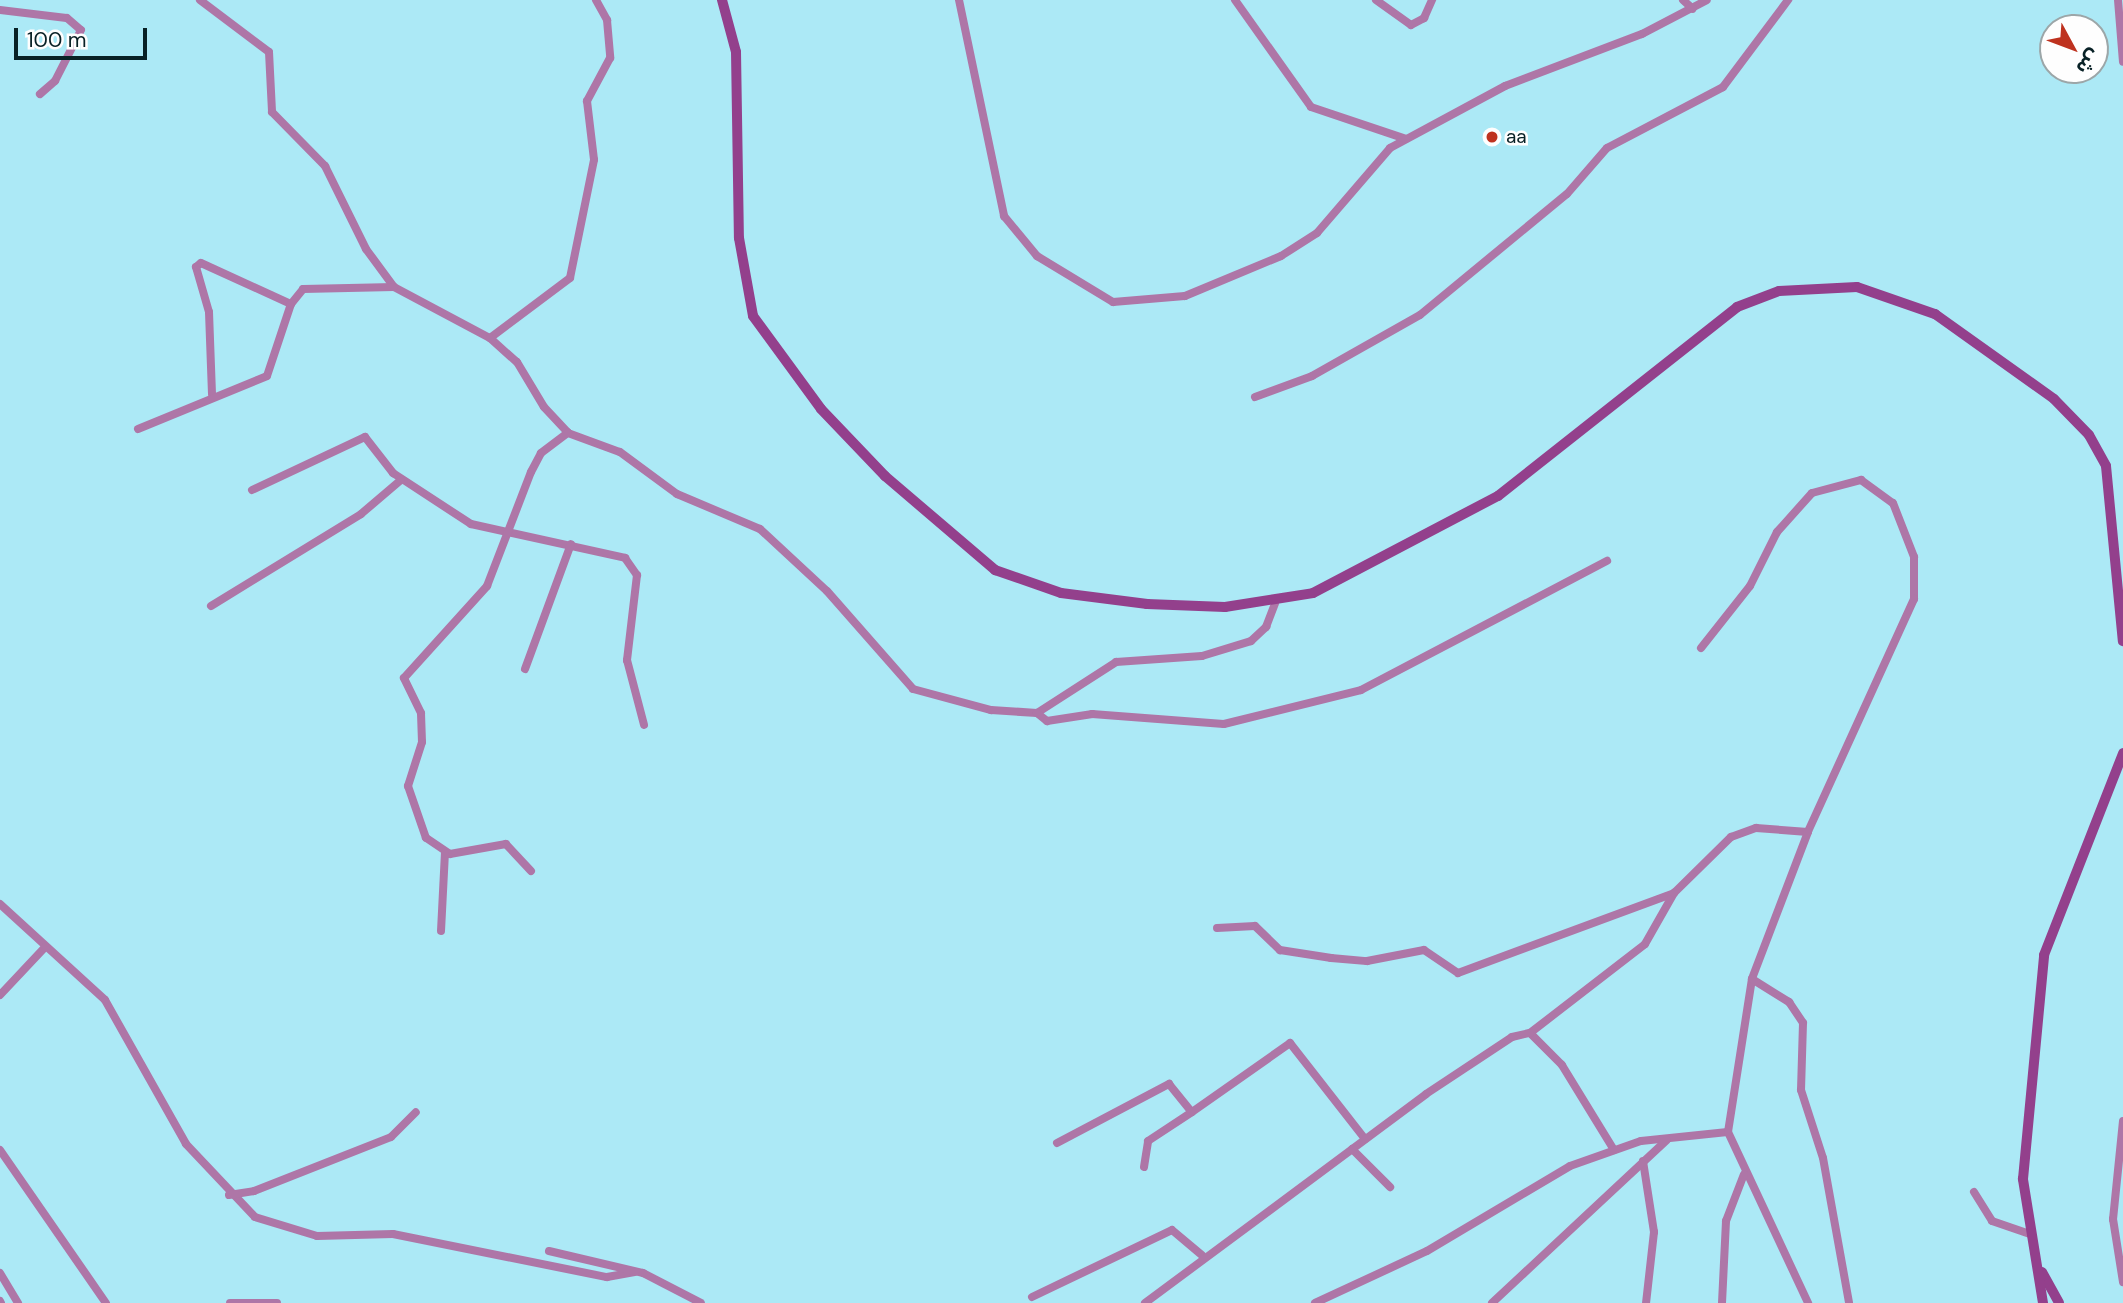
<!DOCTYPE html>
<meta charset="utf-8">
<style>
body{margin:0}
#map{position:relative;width:2123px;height:1303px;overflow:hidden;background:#ace9f6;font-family:"DM Sans","Noto Sans Arabic",sans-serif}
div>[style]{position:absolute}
.street>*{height:8px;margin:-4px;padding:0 4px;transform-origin:4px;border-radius:4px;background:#ae76a7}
.secondary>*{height:10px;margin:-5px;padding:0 5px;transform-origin:5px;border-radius:5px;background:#93408c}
.dots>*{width:19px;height:19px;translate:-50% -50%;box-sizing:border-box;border:4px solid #fefefe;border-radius:50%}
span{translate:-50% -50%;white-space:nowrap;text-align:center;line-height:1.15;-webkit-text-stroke:5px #fefefe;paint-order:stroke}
.poi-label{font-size:19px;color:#082126}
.left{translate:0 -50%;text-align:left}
.north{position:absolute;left:2039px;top:14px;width:70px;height:70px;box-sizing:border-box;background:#fefefe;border:2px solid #9ca6a8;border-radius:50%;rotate:131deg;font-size:19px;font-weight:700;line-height:28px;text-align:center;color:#082126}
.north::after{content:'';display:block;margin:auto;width:24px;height:32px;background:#be321f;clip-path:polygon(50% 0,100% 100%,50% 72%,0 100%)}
.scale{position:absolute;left:14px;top:28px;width:133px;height:32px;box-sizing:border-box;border:4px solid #082126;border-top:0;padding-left:9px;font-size:21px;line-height:24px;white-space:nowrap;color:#082126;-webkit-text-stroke:5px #fefefe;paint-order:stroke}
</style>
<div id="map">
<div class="street">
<div style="left:200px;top:0;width:86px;rotate:37deg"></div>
<div style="left:269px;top:52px;width:60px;rotate:87.1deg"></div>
<div style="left:272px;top:112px;width:76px;rotate:45.5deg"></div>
<div style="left:325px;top:166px;width:93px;rotate:63.7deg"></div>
<div style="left:366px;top:249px;width:47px;rotate:53.6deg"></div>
<div style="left:394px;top:287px;width:109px;rotate:28deg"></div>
<div style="left:596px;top:0;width:23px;rotate:61deg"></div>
<div style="left:607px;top:20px;width:38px;rotate:85deg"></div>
<div style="left:610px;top:58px;width:49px;rotate:118.1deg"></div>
<div style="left:587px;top:101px;width:59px;rotate:83.2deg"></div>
<div style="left:594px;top:160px;width:120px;rotate:101.5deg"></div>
<div style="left:570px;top:278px;width:100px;rotate:143.1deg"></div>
<div style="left:490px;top:338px;width:36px;rotate:42deg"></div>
<div style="left:517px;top:362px;width:52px;rotate:59deg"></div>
<div style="left:544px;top:407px;width:35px;rotate:47deg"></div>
<div style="left:568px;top:433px;width:55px;rotate:20.1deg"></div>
<div style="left:620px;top:452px;width:71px;rotate:36.4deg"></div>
<div style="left:677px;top:494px;width:90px;rotate:22.9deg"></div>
<div style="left:760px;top:529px;width:91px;rotate:42.8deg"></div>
<div style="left:827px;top:591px;width:130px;rotate:48.7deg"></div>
<div style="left:913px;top:689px;width:81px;rotate:15.1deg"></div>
<div style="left:991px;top:710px;width:46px;rotate:3.7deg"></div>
<div style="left:1037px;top:713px;width:94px;rotate:-32.8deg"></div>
<div style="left:1116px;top:662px;width:86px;rotate:-4deg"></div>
<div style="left:1202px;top:656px;width:51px;rotate:-17deg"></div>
<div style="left:1251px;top:641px;width:21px;rotate:-43deg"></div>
<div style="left:1266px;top:627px;width:25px;rotate:-69deg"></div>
<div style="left:959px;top:0;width:221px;rotate:78.2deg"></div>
<div style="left:1004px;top:216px;width:52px;rotate:50.5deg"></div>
<div style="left:1037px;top:256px;width:89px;rotate:31.2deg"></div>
<div style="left:1113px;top:302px;width:72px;rotate:-4.8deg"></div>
<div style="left:1185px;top:296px;width:104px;rotate:-22.6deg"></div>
<div style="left:1281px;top:256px;width:43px;rotate:-32.6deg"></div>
<div style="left:1317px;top:233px;width:112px;rotate:-49.3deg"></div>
<div style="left:1390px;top:148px;width:131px;rotate:-28.3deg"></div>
<div style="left:1505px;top:86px;width:147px;rotate:-20.8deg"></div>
<div style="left:1642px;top:34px;width:73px;rotate:-27.6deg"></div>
<div style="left:1235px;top:0;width:131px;rotate:54.6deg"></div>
<div style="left:1311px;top:107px;width:100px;rotate:18.6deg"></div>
<div style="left:1376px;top:0;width:43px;rotate:35.5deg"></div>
<div style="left:1411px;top:25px;width:15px;rotate:-28deg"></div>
<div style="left:1424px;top:18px;width:20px;rotate:-66deg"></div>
<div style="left:1683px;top:0;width:13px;rotate:42deg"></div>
<div style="left:2118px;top:0;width:62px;rotate:85.4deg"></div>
<div style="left:0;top:10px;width:67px;rotate:6.8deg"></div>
<div style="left:67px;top:18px;width:18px;rotate:41deg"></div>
<div style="left:81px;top:30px;width:57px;rotate:117deg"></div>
<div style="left:55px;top:81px;width:20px;rotate:139deg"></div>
<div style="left:212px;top:394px;width:82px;rotate:-92.1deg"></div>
<div style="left:209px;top:312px;width:47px;rotate:-106.1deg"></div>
<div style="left:196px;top:267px;width:6px;rotate:-39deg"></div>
<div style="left:201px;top:263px;width:99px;rotate:24.5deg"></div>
<div style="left:1255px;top:397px;width:61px;rotate:-20.2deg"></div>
<div style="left:1312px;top:376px;width:124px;rotate:-29.5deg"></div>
<div style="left:1420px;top:315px;width:190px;rotate:-39.5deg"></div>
<div style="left:1567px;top:194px;width:61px;rotate:-49deg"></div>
<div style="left:1607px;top:148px;width:131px;rotate:-27.7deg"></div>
<div style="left:1723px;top:87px;width:109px;rotate:-53.2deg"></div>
<div style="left:138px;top:429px;width:139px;rotate:-22.3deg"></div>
<div style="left:267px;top:376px;width:76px;rotate:-71.6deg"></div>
<div style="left:291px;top:304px;width:19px;rotate:-51deg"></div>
<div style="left:303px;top:289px;width:91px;rotate:-1.3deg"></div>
<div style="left:252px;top:490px;width:125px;rotate:-25.1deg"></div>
<div style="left:365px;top:437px;width:46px;rotate:52.1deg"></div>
<div style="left:393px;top:473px;width:93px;rotate:33.2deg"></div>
<div style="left:471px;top:524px;width:158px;rotate:12.4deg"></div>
<div style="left:625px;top:558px;width:21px;rotate:55deg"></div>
<div style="left:637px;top:575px;width:86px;rotate:96.7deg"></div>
<div style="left:627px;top:660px;width:67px;rotate:75.3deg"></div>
<div style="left:211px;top:606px;width:176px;rotate:-31.5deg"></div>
<div style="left:361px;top:514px;width:52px;rotate:-40.4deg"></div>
<div style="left:1701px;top:648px;width:79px;rotate:-51.7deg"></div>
<div style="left:1750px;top:586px;width:60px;rotate:-63.4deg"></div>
<div style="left:1777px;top:532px;width:52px;rotate:-48.1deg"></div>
<div style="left:1812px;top:493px;width:51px;rotate:-14.9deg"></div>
<div style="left:1861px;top:480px;width:39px;rotate:36deg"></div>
<div style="left:1893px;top:503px;width:58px;rotate:68.7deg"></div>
<div style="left:1914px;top:557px;width:42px;rotate:90deg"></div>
<div style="left:1914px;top:599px;width:256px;rotate:114.5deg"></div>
<div style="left:525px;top:669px;width:133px;rotate:-69.8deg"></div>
<div style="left:1037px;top:713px;width:13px;rotate:39deg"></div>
<div style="left:1047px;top:721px;width:46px;rotate:-8.8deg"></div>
<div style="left:1092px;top:714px;width:132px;rotate:4.3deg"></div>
<div style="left:1224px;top:724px;width:141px;rotate:-13.9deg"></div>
<div style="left:1361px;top:690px;width:278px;rotate:-27.7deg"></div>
<div style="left:531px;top:871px;width:37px;rotate:-133deg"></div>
<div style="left:506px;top:844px;width:57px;rotate:169.9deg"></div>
<div style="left:450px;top:854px;width:29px;rotate:-146deg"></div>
<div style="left:426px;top:838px;width:55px;rotate:-109.1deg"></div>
<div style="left:408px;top:786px;width:46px;rotate:-72.3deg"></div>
<div style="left:422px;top:742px;width:29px;rotate:-92deg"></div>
<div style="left:421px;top:713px;width:39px;rotate:-116deg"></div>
<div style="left:404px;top:678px;width:124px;rotate:-47.9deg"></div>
<div style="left:487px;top:586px;width:122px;rotate:-68.9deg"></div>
<div style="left:531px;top:472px;width:21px;rotate:-62deg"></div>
<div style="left:541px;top:453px;width:34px;rotate:-37deg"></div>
<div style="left:0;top:904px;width:142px;rotate:42.4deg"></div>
<div style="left:105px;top:1000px;width:165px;rotate:60.6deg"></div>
<div style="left:186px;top:1144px;width:100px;rotate:46.6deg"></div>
<div style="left:255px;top:1217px;width:65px;rotate:17deg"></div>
<div style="left:317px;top:1236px;width:76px;rotate:-1.5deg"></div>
<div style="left:393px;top:1234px;width:218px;rotate:11.4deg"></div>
<div style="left:607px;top:1277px;width:28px;rotate:-10deg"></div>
<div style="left:1217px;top:928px;width:38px;rotate:-3deg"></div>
<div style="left:1255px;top:926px;width:35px;rotate:44deg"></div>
<div style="left:1280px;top:950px;width:52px;rotate:8.9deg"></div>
<div style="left:1331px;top:958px;width:36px;rotate:5deg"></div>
<div style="left:1367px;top:961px;width:58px;rotate:-10.9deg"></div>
<div style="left:1424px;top:950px;width:41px;rotate:34.1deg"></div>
<div style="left:1458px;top:973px;width:230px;rotate:-20.3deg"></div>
<div style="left:441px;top:931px;width:78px;rotate:-87.1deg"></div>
<div style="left:0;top:995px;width:66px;rotate:-46.8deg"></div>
<div style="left:2123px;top:1121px;width:99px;rotate:95.8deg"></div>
<div style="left:2113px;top:1219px;width:64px;rotate:81deg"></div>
<div style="left:1728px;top:1132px;width:189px;rotate:64.9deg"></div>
<div style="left:1057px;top:1143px;width:127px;rotate:-27.8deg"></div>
<div style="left:1169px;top:1084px;width:36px;rotate:51deg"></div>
<div style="left:1192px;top:1112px;width:120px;rotate:-35.1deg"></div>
<div style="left:1290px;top:1043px;width:122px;rotate:52deg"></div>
<div style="left:1352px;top:1149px;width:54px;rotate:45deg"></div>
<div style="left:0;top:1150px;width:186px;rotate:55.3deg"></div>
<div style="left:1614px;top:1150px;width:100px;rotate:-121.5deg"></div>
<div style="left:1562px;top:1065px;width:45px;rotate:-135deg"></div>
<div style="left:1530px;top:1033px;width:145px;rotate:-37.7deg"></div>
<div style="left:1645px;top:944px;width:59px;rotate:-60.4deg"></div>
<div style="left:1674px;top:893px;width:80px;rotate:-44.5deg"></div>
<div style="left:1731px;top:837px;width:27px;rotate:-20deg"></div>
<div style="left:1756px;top:828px;width:52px;rotate:4.4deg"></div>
<div style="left:1808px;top:832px;width:157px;rotate:110.9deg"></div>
<div style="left:1643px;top:1161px;width:72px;rotate:81.2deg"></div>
<div style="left:1654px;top:1232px;width:71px;rotate:96.4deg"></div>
<div style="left:1144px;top:1167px;width:26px;rotate:-81deg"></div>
<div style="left:1148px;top:1141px;width:53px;rotate:-33.4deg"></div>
<div style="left:1974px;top:1192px;width:34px;rotate:58deg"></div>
<div style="left:1992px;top:1221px;width:40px;rotate:18.9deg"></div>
<div style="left:229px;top:1195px;width:25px;rotate:-9deg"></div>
<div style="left:254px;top:1191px;width:147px;rotate:-21.5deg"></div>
<div style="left:391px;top:1137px;width:35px;rotate:-45deg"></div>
<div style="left:549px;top:1251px;width:97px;rotate:13.2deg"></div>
<div style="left:643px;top:1273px;width:65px;rotate:27.3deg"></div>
<div style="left:0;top:1273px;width:35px;rotate:59deg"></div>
<div style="left:1032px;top:1297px;width:155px;rotate:-25.6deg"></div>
<div style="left:1172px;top:1230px;width:39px;rotate:40deg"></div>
<div style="left:0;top:1301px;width:2px;rotate:63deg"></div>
<div style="left:230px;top:1303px;width:47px"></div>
<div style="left:1145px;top:1303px;width:350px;rotate:-36.6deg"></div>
<div style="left:1426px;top:1094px;width:103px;rotate:-33.5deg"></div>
<div style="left:1512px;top:1037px;width:18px;rotate:-13deg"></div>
<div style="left:1315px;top:1303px;width:123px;rotate:-24.9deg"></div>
<div style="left:1427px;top:1251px;width:166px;rotate:-30.7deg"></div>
<div style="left:1570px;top:1166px;width:75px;rotate:-19.4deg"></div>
<div style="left:1641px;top:1141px;width:87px;rotate:-5.9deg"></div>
<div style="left:1728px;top:1132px;width:155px;rotate:-81.1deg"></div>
<div style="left:1752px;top:979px;width:44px;rotate:31.9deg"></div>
<div style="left:1789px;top:1002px;width:25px;rotate:56deg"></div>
<div style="left:1803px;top:1023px;width:67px;rotate:91.7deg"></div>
<div style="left:1801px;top:1090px;width:71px;rotate:72.1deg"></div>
<div style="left:1823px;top:1158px;width:147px;rotate:79.8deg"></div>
<div style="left:1492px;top:1303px;width:239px;rotate:-43deg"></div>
<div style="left:1722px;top:1303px;width:82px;rotate:-87.2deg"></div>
<div style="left:1726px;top:1221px;width:50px;rotate:-69deg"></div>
</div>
<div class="secondary">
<div style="left:722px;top:0;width:54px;rotate:74.9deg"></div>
<div style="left:736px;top:52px;width:186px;rotate:89.1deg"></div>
<div style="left:739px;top:238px;width:79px;rotate:79.8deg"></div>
<div style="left:753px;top:316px;width:115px;rotate:53.8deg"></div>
<div style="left:821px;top:409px;width:93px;rotate:46.3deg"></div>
<div style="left:885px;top:476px;width:145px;rotate:40.5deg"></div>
<div style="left:995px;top:570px;width:70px;rotate:19.2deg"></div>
<div style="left:1061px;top:593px;width:87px;rotate:7.3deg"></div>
<div style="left:1147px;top:604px;width:78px;rotate:2.2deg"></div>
<div style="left:1225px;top:607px;width:89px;rotate:-9deg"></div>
<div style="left:1313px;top:593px;width:209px;rotate:-27.7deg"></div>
<div style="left:1498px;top:496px;width:305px;rotate:-38.3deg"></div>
<div style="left:1737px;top:307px;width:45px;rotate:-20.9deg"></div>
<div style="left:1779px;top:291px;width:78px;rotate:-2.9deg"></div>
<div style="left:1857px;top:287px;width:83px;rotate:19.1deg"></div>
<div style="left:1935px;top:314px;width:146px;rotate:35.5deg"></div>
<div style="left:2054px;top:399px;width:50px;rotate:45.8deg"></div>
<div style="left:2089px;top:435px;width:35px;rotate:61deg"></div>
<div style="left:2106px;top:466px;width:176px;rotate:84.5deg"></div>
<div style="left:2042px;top:1272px;width:35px;rotate:61deg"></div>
<div style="left:2043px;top:1303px;width:126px;rotate:-99.2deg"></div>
<div style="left:2023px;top:1179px;width:225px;rotate:-84.6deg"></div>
<div style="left:2044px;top:955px;width:217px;rotate:-68.6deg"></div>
</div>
<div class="dots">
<div style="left:1492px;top:137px;background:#be321f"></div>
</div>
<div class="poi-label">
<span class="left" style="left:1506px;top:137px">aa</span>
</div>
<div class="north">ش</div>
<div class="scale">100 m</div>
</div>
